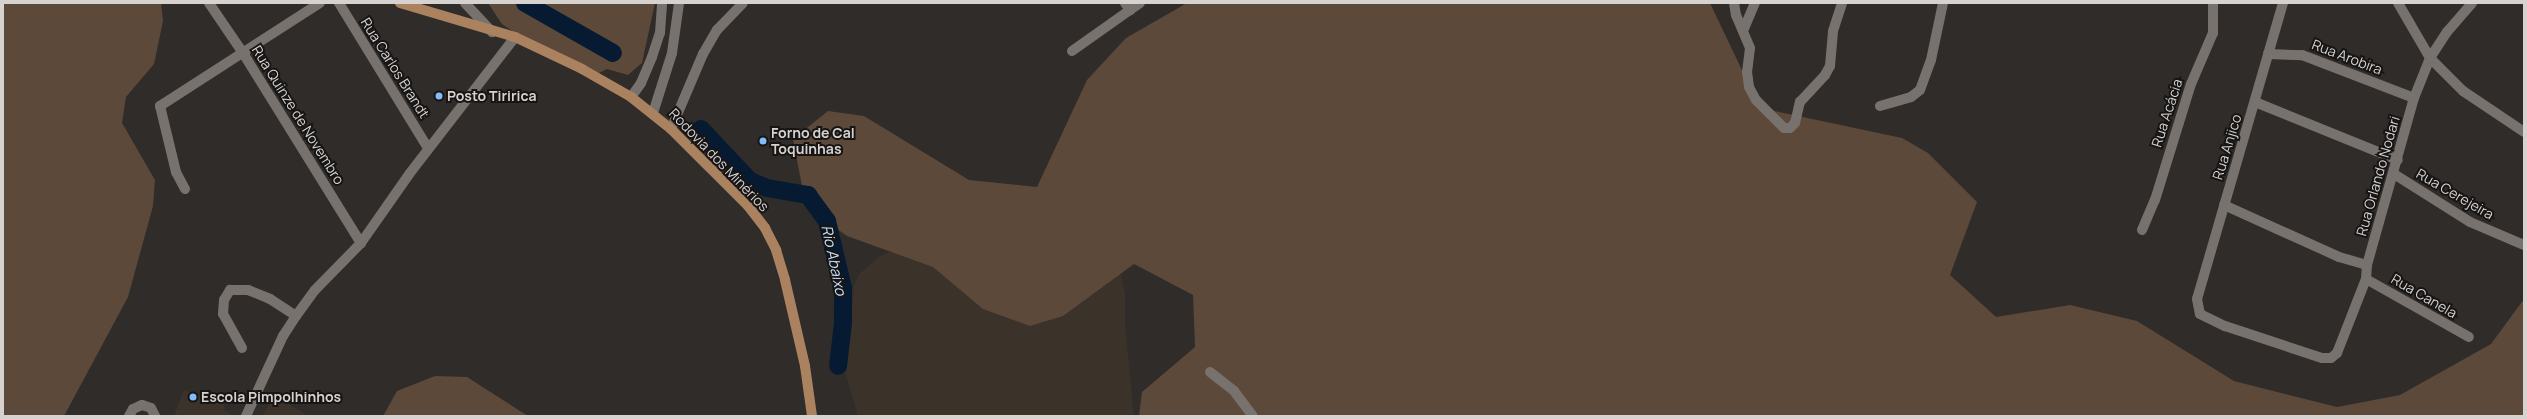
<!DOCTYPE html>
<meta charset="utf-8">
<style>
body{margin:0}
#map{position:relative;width:2527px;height:419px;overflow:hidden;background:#302c29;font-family:Manrope,sans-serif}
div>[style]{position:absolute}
.built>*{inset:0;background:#3b322a}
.green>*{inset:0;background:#5c4939}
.river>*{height:18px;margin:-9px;padding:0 9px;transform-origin:9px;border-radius:9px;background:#061b31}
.minor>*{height:10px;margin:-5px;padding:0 5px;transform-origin:5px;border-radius:5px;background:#77726e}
.tertiary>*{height:10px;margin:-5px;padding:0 5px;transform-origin:5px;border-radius:5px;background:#77726e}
.secondary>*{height:10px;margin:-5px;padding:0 5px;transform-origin:5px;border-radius:5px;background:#77726e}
.primary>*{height:10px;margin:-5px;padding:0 5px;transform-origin:5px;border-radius:5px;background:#ab825f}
.dots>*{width:11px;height:11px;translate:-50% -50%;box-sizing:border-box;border:2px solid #171514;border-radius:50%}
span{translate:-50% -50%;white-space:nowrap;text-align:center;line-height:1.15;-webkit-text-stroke:4px #171514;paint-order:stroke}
.street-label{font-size:14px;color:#d5d2d0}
.poi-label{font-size:14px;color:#d5d2d0;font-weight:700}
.left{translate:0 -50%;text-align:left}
.water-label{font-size:15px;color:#c6dffd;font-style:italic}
.frame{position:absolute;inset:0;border:4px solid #d5d2d0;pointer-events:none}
</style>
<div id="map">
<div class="built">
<div style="clip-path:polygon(909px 242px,1120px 271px,1125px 293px,1125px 324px,1134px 416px,858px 416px,846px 375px,854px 286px,859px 274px,879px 257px)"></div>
<div style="clip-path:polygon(184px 390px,224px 404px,225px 411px,234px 416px,174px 416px)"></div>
<div style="clip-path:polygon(274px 394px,308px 416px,263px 416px)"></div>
</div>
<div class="green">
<div style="clip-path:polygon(3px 3px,161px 3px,163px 21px,154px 64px,126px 97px,122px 123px,155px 180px,153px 206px,128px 297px,64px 416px,3px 416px)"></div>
<div style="clip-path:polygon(488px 3px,655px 3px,642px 63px,628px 75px,607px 69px,599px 73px,553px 59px,502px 24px)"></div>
<div style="clip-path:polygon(1187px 3px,1710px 3px,1760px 108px,1902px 138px,1928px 153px,1977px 202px,1950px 275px,1996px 317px,2070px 305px,2137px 321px,2234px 381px,2337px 407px,2400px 395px,2491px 344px,2524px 299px,2524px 416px,1139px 416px,1142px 392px,1195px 347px,1193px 295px,1134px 264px,1063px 316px,1030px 326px,983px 309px,933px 267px,847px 236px,806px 207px,793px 139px,828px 111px,864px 116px,969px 180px,1037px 187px,1087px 80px,1126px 38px)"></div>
<div style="clip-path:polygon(435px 376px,467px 377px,528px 416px,383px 416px,397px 391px)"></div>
</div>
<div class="river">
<div style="left:525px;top:3px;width:101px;rotate:29.6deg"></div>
<div style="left:701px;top:129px;width:71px;rotate:46.7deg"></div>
<div style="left:750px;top:181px;width:18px;rotate:22deg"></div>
<div style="left:767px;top:188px;width:42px;rotate:9.7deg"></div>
<div style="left:808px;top:195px;width:32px;rotate:54deg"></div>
<div style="left:827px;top:221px;width:69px;rotate:76.6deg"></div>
<div style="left:843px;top:288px;width:35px;rotate:90deg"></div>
<div style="left:843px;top:323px;width:43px;rotate:96.6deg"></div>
</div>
<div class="minor">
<div style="left:209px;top:3px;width:60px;rotate:55.8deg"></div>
<div style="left:243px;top:53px;width:224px;rotate:58.2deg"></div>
<div style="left:339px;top:3px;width:170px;rotate:58.5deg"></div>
<div style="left:1125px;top:3px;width:9px;rotate:54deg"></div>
<div style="left:1130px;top:10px;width:12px;rotate:-35deg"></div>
<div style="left:1734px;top:3px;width:12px;rotate:81deg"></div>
<div style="left:1736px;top:15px;width:36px;rotate:67deg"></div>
<div style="left:1750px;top:48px;width:24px;rotate:97deg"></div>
<div style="left:1747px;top:72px;width:15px;rotate:82deg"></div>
<div style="left:1749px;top:87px;width:15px;rotate:62deg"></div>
<div style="left:1756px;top:100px;width:40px;rotate:45deg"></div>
<div style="left:1784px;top:128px;width:6px"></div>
<div style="left:1790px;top:128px;width:7px;rotate:-45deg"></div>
<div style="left:1795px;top:123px;width:22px;rotate:-77deg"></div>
<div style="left:1800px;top:102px;width:37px;rotate:-47deg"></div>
<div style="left:1825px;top:75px;width:10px;rotate:-61deg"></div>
<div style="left:1830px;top:66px;width:35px;rotate:-85deg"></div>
<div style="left:1833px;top:31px;width:29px;rotate:-72deg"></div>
<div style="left:2283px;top:3px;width:308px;rotate:106.2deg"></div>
<div style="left:2197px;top:299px;width:15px;rotate:79deg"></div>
<div style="left:2200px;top:314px;width:28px;rotate:26deg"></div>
<div style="left:2225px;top:326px;width:102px;rotate:18.3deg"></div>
<div style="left:2322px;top:358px;width:9px"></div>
<div style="left:2331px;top:358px;width:8px;rotate:-40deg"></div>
<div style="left:2337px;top:353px;width:79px;rotate:-68.6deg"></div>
<div style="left:2366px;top:279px;width:14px;rotate:-86deg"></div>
<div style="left:2367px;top:265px;width:173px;rotate:-74.3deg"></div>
<div style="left:2414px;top:98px;width:43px;rotate:-68.2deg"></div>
<div style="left:2430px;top:58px;width:47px;rotate:45deg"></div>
<div style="left:2463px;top:91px;width:73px;rotate:33.9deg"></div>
<div style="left:1743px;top:31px;width:30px;rotate:-67deg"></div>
<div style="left:1072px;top:51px;width:71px;rotate:-35.3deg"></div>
<div style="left:2268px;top:54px;width:34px;rotate:2deg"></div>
<div style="left:2302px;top:55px;width:120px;rotate:21deg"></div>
<div style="left:2255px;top:102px;width:154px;rotate:22.1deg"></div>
<div style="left:1880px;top:106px;width:32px;rotate:-16deg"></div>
<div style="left:1911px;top:97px;width:11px;rotate:-38deg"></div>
<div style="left:1920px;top:90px;width:32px;rotate:-70deg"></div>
<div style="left:1931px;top:60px;width:58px;rotate:-78.1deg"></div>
<div style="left:2394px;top:174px;width:90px;rotate:32.3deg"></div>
<div style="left:2470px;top:222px;width:59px;rotate:23.1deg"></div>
<div style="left:185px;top:189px;width:19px;rotate:-118deg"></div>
<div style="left:176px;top:172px;width:68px;rotate:-103.6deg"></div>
<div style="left:160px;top:106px;width:190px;rotate:-32.8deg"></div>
<div style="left:2224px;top:205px;width:126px;rotate:24.3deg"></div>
<div style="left:2339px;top:257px;width:29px;rotate:16deg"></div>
<div style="left:2142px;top:230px;width:33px;rotate:-67deg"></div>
<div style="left:2155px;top:200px;width:121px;rotate:-72.8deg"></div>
<div style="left:2191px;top:84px;width:56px;rotate:-66.7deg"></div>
<div style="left:2213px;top:33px;width:30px;rotate:-90deg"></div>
<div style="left:2366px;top:279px;width:118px;rotate:29.4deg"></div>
<div style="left:242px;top:348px;width:39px;rotate:-119deg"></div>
<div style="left:223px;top:314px;width:14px;rotate:-86deg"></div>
<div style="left:224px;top:300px;width:12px;rotate:-59deg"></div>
<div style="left:230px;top:290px;width:18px"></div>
<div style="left:248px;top:290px;width:24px;rotate:22deg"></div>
<div style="left:270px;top:299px;width:31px;rotate:33deg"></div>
<div style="left:1210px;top:372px;width:31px;rotate:38deg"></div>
<div style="left:1234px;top:391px;width:31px;rotate:53deg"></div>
<div style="left:129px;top:416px;width:8px;rotate:-60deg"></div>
<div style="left:133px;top:409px;width:10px;rotate:-24deg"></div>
<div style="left:142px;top:405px;width:9px;rotate:18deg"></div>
<div style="left:151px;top:408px;width:9px;rotate:63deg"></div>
</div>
<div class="tertiary">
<div style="left:465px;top:3px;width:40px;rotate:47deg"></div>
<div style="left:2398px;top:3px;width:64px;rotate:59.8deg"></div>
<div style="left:2430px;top:58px;width:31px;rotate:-57deg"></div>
<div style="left:2447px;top:32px;width:38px;rotate:-49deg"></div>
<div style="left:671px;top:129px;width:82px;rotate:-66.9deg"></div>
<div style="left:703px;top:54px;width:28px;rotate:-60deg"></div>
<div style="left:717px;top:30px;width:37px;rotate:-46deg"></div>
<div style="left:246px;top:416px;width:88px;rotate:-65.2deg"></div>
<div style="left:283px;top:336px;width:24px;rotate:-57deg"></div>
<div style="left:296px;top:316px;width:32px;rotate:-54deg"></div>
<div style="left:315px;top:290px;width:66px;rotate:-45.6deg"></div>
<div style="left:361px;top:243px;width:85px;rotate:-55deg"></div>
<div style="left:410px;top:173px;width:172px;rotate:-52.3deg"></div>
</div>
<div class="secondary">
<div style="left:631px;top:97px;width:17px;rotate:-54deg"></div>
<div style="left:641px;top:83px;width:28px;rotate:-67deg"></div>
<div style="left:652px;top:57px;width:25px;rotate:-72deg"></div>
<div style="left:660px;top:33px;width:30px;rotate:-86deg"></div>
<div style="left:653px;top:113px;width:63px;rotate:-72.4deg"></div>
<div style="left:672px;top:53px;width:50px;rotate:-82deg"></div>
</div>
<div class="primary">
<div style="left:400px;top:3px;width:120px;rotate:16.5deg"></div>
<div style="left:515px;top:37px;width:74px;rotate:25.5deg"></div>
<div style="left:582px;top:69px;width:56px;rotate:29.7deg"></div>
<div style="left:631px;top:97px;width:51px;rotate:38.7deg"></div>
<div style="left:671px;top:129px;width:109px;rotate:45deg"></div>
<div style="left:748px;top:206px;width:28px;rotate:52deg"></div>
<div style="left:765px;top:228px;width:25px;rotate:63deg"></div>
<div style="left:776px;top:250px;width:31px;rotate:73deg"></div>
<div style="left:785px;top:280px;width:88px;rotate:76.9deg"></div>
<div style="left:805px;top:366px;width:50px;rotate:82deg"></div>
</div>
<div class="dots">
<div style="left:439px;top:96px;background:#83bcfb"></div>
<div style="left:763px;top:141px;background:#83bcfb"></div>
<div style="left:193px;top:397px;background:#83bcfb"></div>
</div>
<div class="street-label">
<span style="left:2347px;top:57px;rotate:21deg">Rua Arobira</span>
<span style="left:395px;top:68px;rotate:58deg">Rua Carlos Brandt</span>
<span style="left:2167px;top:113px;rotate:-72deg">Rua Acácia</span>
<span style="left:298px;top:115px;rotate:58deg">Rua Quinze de Novembro</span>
<span style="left:2227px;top:147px;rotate:-73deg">Rua Anjico</span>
<span style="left:719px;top:160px;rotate:46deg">Rodovia dos Minérios</span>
<span style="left:2378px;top:176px;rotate:-74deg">Rua Orlando Nodari</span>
<span style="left:2455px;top:194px;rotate:30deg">Rua Cerejeira</span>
<span style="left:2424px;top:296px;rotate:30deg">Rua Canela</span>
</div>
<div class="poi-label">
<span class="left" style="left:447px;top:96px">Posto Tiririca</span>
<span class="left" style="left:771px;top:141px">Forno de Cal<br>Toquinhas</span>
<span class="left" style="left:201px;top:397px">Escola Pimpolhinhos</span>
</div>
<div class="water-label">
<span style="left:834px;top:260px;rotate:78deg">Rio Abaixo</span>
</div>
<div class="frame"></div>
</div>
